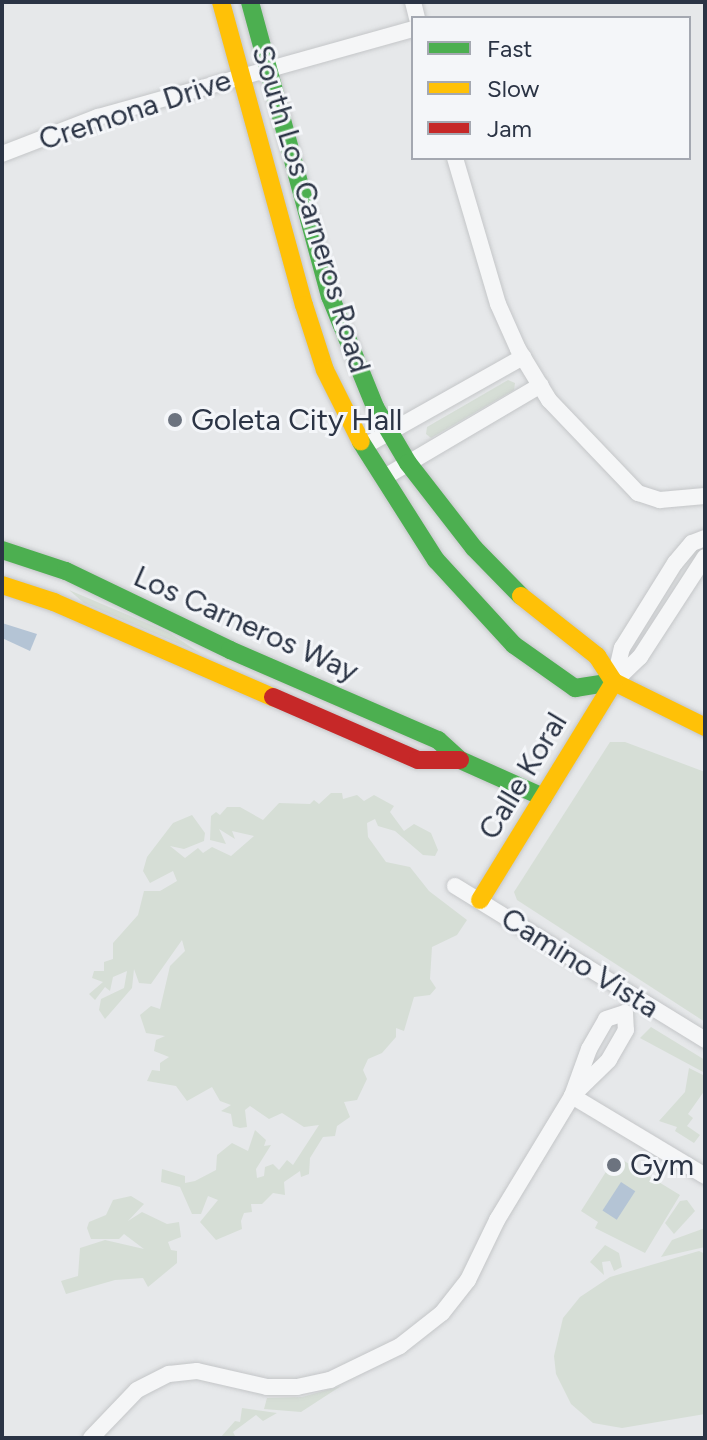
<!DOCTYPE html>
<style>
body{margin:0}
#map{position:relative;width:707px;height:1440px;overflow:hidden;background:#e6e8ea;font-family:Figtree,sans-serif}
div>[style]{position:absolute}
.green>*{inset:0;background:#d6ded6}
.water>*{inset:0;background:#b4c4d5;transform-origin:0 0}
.roads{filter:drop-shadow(0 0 2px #c4c6c8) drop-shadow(0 0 2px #c4c6c8)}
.street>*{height:16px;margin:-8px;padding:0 8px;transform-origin:8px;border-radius:8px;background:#f5f6f7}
.fast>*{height:18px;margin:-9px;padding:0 9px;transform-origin:9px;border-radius:9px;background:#4caf50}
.slow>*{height:18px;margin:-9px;padding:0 9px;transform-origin:9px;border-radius:9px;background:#ffc107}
.jam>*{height:18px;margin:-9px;padding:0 9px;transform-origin:9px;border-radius:9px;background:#c62828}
.dots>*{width:22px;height:22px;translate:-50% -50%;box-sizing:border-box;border:4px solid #f4f6f9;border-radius:50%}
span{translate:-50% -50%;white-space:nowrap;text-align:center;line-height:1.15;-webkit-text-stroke:6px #f4f6f9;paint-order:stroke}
.street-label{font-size:30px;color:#2b3445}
.poi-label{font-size:30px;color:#2b3445}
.left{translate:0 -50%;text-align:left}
.frame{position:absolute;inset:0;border:4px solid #2b3445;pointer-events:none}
.legend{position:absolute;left:411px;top:16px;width:280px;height:144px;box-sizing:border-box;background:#f4f6f9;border:2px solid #a4a8b1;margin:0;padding:10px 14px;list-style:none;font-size:24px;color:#2b3445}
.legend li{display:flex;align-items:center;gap:16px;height:40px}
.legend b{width:40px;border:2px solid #a4a8b1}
</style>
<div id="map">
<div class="green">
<div style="clip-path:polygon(508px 380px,515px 383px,514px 390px,431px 438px,426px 434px,427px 427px)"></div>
<div style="clip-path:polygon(69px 590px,168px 632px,200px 653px,84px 603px)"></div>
<div style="clip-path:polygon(610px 742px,625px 742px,705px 772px,705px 1022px,517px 900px,514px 892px)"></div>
<div style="clip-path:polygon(331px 793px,342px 793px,343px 799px,357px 795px,364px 801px,374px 795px,394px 806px,390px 812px,404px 831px,414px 824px,431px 833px,438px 850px,435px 856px,423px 855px,395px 831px,378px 826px,375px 819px,367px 823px,368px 837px,386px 862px,410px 867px,429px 891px,467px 920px,457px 935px,432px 947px,430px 979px,436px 988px,430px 995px,414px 997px,404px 1031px,396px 1028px,396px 1037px,382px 1053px,368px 1059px,363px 1070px,367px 1079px,357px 1100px,344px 1102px,350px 1117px,337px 1126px,335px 1136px,323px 1137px,310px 1158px,309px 1174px,301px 1177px,300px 1171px,284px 1182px,285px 1195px,273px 1193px,262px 1204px,251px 1204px,252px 1212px,244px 1213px,241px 1221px,242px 1229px,216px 1240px,200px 1222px,218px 1200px,208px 1196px,201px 1214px,192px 1214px,180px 1187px,161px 1182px,162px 1169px,185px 1176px,185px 1183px,195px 1181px,216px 1170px,217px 1155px,232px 1143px,248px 1151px,255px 1130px,266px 1140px,264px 1146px,271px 1145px,256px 1169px,257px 1178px,264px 1176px,265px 1167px,273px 1164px,279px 1170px,287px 1160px,293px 1165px,319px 1125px,304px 1127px,282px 1113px,269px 1119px,250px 1106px,245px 1110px,247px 1127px,240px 1128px,233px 1126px,231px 1114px,221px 1111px,231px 1105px,220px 1101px,212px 1087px,187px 1101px,176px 1086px,147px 1081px,152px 1070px,160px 1071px,160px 1063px,169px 1057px,154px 1051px,156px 1040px,165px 1036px,146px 1033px,140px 1015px,151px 1006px,160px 1009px,170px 966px,185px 951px,182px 940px,151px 984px,139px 983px,134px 969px,132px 988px,105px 1019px,99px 1010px,101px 999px,124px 988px,127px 971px,113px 977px,110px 991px,105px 987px,95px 1000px,89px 994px,103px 982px,92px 978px,94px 971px,104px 971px,104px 962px,113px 959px,113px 943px,138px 915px,144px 891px,160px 891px,177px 881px,173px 871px,150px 883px,143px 871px,147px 857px,173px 823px,192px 815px,205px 833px,204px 841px,184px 849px,170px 846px,185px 858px,198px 848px,203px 853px,212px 847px,231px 856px,254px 836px,232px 831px,235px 839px,219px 829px,226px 844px,210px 840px,211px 816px,216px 812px,220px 815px,227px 807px,240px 807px,263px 820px,279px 803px,310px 804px,314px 800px,319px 804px)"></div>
<div style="clip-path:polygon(651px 1027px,705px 1060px,705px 1073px,640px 1038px)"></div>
<div style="clip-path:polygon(689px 1068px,705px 1076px,705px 1090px,688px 1114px,693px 1118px,687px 1126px,700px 1135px,694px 1143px,675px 1131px,677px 1127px,659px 1121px,685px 1092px)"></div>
<div style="clip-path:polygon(616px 1156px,680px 1195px,645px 1253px,595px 1228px,598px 1222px,581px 1211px)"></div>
<div style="clip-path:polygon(131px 1196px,144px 1204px,128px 1221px,142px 1212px,167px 1224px,179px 1222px,181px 1237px,168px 1242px,171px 1250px,177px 1251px,177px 1263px,148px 1287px,143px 1278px,115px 1280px,66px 1294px,61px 1281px,78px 1276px,80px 1248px,105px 1240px,144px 1249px,124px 1234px,119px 1239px,91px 1239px,87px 1228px,89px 1222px,106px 1215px,113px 1200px)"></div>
<div style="clip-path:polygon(687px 1200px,695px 1211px,674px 1234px,665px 1223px,680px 1201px)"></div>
<div style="clip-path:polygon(705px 1228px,705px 1247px,661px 1257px,672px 1240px)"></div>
<div style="clip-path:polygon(605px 1245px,619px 1253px,622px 1267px,614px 1271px,610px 1261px,602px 1262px,604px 1275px,590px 1262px)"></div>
<div style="clip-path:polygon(699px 1251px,705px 1254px,705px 1414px,622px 1428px,593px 1423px,571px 1404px,556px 1374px,554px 1356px,563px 1318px,580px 1297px,610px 1277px)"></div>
<div style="clip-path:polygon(341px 1386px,301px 1412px,264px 1409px,267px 1398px,302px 1397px)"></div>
<div style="clip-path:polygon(242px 1408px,277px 1413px,263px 1421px,256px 1415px,233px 1432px,236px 1438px,220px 1438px,235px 1421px,240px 1422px)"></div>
</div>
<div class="water">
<div style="clip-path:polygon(2px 623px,37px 634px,30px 651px,2px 638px)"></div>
<div style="left:621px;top:1182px;width:17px;height:34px;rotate:33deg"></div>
</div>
<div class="roads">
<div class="street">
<div style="left:413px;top:2px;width:16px;rotate:76deg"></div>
<div style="left:2px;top:154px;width:103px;rotate:-21.1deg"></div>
<div style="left:98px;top:117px;width:327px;rotate:-15.6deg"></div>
<div style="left:455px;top:158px;width:152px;rotate:73.6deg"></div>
<div style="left:498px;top:304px;width:49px;rotate:66deg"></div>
<div style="left:518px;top:349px;width:60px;rotate:58.7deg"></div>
<div style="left:549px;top:400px;width:129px;rotate:46.3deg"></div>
<div style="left:638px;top:493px;width:23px;rotate:18deg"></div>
<div style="left:660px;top:500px;width:45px;rotate:-5.1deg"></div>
<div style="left:363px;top:447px;width:184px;rotate:-29.4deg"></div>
<div style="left:383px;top:478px;width:183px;rotate:-30.5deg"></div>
<div style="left:615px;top:681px;width:35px;rotate:-44deg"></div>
<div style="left:640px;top:657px;width:119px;rotate:-57deg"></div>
<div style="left:614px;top:682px;width:35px;rotate:-77deg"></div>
<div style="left:622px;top:648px;width:100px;rotate:-58.1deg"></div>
<div style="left:675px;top:563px;width:26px;rotate:-50deg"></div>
<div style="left:692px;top:543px;width:14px;rotate:-21deg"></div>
<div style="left:455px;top:886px;width:294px;rotate:31.6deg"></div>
<div style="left:572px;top:1096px;width:155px;rotate:31deg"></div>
<div style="left:91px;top:1438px;width:66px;rotate:-46.2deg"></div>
<div style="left:137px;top:1390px;width:36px;rotate:-27deg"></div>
<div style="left:169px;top:1374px;width:28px;rotate:-6deg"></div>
<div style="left:197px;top:1371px;width:72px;rotate:12.9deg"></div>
<div style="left:267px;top:1387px;width:30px"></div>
<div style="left:297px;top:1387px;width:34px;rotate:-12deg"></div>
<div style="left:330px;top:1380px;width:78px;rotate:-25.9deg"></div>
<div style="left:400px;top:1346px;width:53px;rotate:-38.2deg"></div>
<div style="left:442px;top:1313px;width:42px;rotate:-51.8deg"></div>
<div style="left:468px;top:1280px;width:67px;rotate:-64.2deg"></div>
<div style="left:497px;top:1220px;width:145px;rotate:-58.8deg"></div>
<div style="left:572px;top:1096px;width:50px;rotate:-70.1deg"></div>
<div style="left:589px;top:1049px;width:34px;rotate:-60deg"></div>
<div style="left:606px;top:1019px;width:20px;rotate:-18deg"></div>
<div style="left:625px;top:1013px;width:17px;rotate:87deg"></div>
<div style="left:626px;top:1030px;width:34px;rotate:120deg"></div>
<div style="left:609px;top:1060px;width:52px;rotate:135.8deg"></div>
</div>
<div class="fast">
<div style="left:250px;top:2px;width:305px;rotate:74.8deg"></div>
<div style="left:330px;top:296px;width:120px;rotate:67.9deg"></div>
<div style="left:375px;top:407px;width:65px;rotate:59.5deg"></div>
<div style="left:408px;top:463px;width:108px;rotate:52.2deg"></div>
<div style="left:474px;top:548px;width:67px;rotate:45.6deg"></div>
<div style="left:361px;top:442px;width:140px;rotate:57.6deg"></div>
<div style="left:436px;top:560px;width:115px;rotate:47.5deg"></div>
<div style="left:514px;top:645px;width:75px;rotate:35.2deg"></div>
<div style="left:575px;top:688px;width:39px;rotate:-9deg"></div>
<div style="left:2px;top:550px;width:67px;rotate:18.2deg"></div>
<div style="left:66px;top:571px;width:182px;rotate:25.7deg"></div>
<div style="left:230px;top:650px;width:227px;rotate:23.4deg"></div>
<div style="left:438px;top:740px;width:30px;rotate:42deg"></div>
<div style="left:460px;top:760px;width:91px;rotate:24deg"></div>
</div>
<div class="slow">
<div style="left:221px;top:2px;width:314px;rotate:74.7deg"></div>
<div style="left:304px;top:305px;width:68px;rotate:72.1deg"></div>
<div style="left:325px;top:370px;width:80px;rotate:63.4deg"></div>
<div style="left:2px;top:585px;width:55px;rotate:18.1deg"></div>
<div style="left:54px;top:602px;width:239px;rotate:23.5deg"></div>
<div style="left:521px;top:596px;width:97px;rotate:38.3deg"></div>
<div style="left:597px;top:656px;width:31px;rotate:57deg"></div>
<div style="left:614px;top:682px;width:102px;rotate:26.3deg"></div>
<div style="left:480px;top:900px;width:256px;rotate:-58.4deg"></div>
</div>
<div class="jam">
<div style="left:273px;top:697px;width:158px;rotate:23.5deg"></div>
<div style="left:418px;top:760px;width:42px"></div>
</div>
</div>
<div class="dots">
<div style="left:175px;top:420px;background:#6c737f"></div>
<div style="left:614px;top:1165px;background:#6c737f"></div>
</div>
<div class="street-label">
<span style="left:135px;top:110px;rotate:-18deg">Cremona Drive</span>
<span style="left:311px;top:209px;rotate:73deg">South Los Carneros Road</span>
<span style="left:246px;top:624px;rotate:24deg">Los Carneros Way</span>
<span style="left:523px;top:776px;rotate:-59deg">Calle Koral</span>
<span style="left:580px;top:963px;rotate:32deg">Camino Vista</span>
</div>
<div class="poi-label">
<span class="left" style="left:191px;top:420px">Goleta City Hall</span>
<span class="left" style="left:630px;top:1165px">Gym</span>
</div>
<div class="frame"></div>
<ul class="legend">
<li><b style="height:10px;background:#4caf50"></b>Fast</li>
<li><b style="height:10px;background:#ffc107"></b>Slow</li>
<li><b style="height:10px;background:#c62828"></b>Jam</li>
</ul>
</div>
